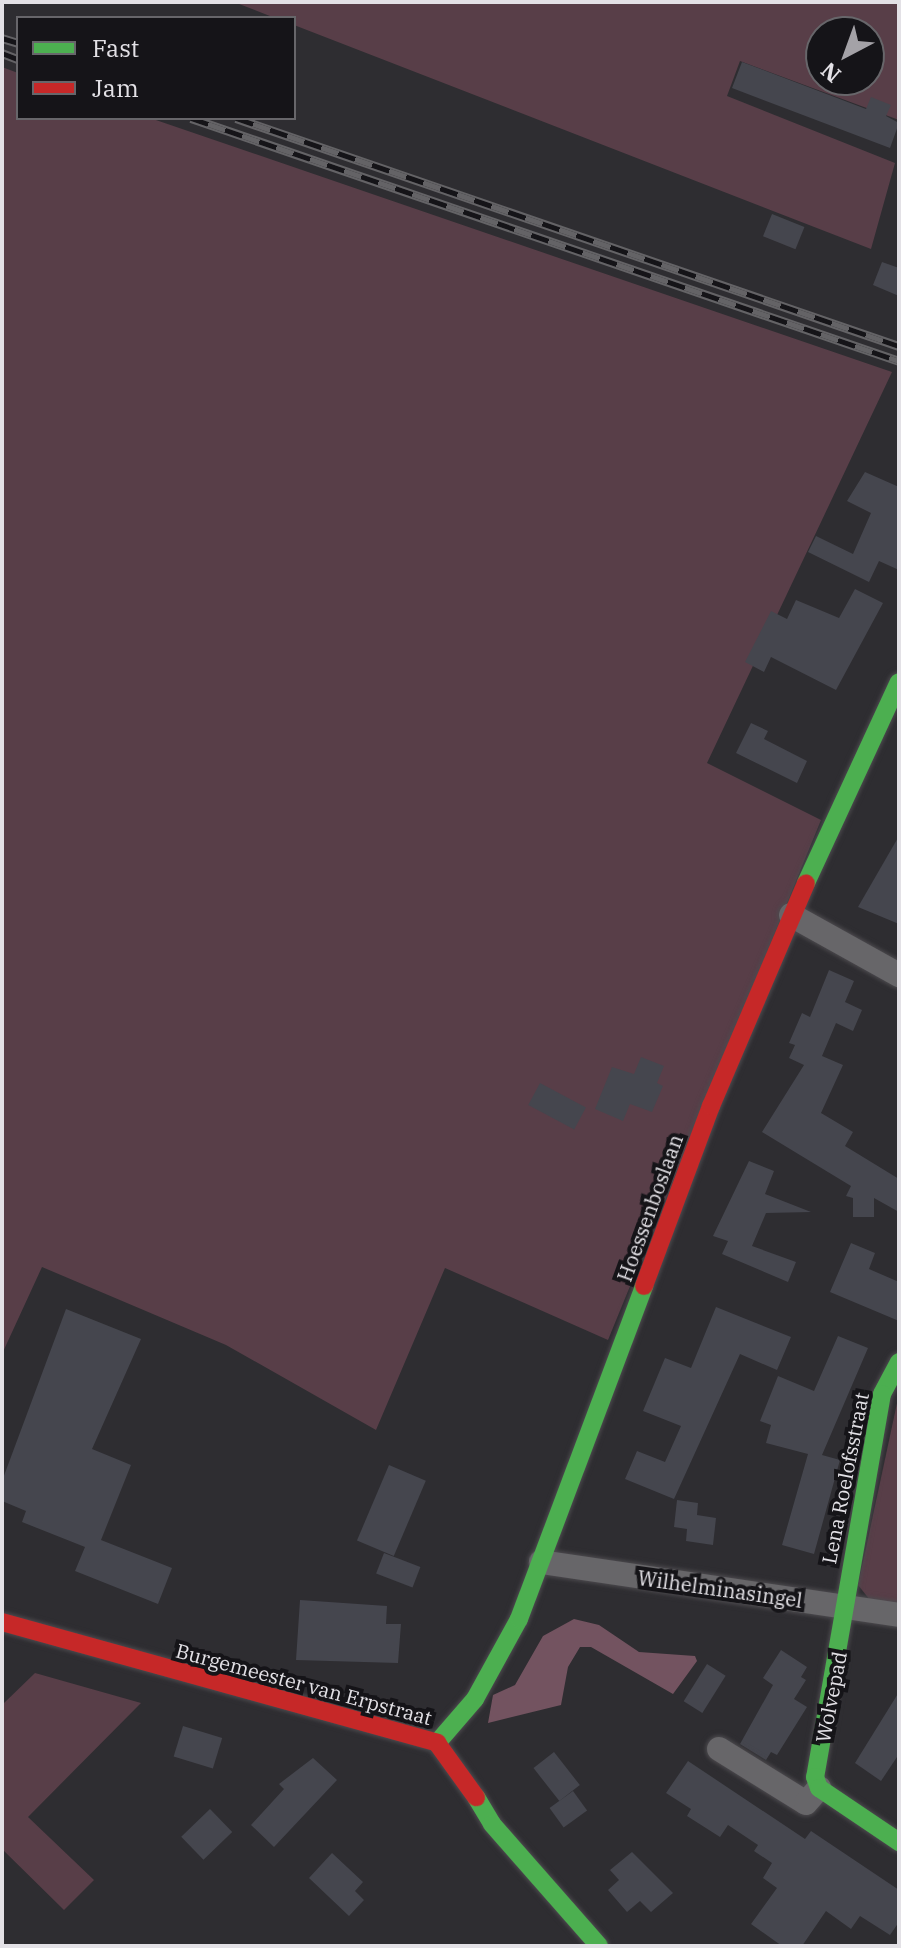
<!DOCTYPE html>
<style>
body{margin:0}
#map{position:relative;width:901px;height:1948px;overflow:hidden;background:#2e2d31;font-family:"IBM Plex Serif",serif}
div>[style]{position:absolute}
.green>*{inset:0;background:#583e48}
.forest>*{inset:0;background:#735360}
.building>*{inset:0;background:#45464e;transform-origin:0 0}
.roads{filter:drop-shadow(0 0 2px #4c4a4e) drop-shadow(0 0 2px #4c4a4e)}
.street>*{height:24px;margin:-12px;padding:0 12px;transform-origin:12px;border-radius:12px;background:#676669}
.fast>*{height:18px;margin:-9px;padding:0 9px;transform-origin:9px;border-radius:9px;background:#4caf50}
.jam>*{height:18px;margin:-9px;padding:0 9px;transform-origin:9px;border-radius:9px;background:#c62828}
.rail>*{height:9px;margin-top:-4.5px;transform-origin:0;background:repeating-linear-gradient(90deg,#151418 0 18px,#646366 0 36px);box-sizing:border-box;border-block:2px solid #646366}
span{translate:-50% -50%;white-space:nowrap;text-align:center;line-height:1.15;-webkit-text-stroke:8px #151418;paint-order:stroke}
.street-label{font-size:20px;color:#e3e1e6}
.frame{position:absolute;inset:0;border:4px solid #e3e1e6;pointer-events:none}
.legend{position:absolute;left:16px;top:16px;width:280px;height:104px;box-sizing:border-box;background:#151418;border:2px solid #67666a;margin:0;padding:10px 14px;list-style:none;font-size:24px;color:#e3e1e6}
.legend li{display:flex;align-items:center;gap:16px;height:40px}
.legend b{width:40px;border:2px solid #67666a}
.north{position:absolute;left:805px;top:16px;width:80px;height:80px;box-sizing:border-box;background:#151418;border:2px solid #67666a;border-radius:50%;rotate:221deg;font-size:22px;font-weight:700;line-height:32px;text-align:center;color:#e3e1e6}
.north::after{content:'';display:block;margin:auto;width:28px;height:36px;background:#a4a2a7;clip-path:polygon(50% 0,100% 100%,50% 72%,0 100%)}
</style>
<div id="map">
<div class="green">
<div style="clip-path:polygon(evenodd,234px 2px,899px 2px,899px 120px,740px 61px,727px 96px,895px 163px,871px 249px,294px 25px,294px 18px,275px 18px,234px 2px,821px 32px,869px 32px,869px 80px,821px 80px,821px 32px)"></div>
<div style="clip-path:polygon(2px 67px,18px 73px,18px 118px,150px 118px,892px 372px,707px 763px,821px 820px,608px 1340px,445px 1268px,376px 1430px,226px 1345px,42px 1267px,2px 1354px)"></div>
<div style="clip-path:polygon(899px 1394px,899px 1604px,870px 1600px,858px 1585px)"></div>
<div style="clip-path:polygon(35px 1673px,141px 1703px,28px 1817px,94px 1880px,64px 1910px,2px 1849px,2px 1705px)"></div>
</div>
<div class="forest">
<div style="clip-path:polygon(574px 1619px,599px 1625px,639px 1652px,695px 1656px,697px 1661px,673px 1694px,591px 1647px,580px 1647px,568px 1667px,561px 1705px,488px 1723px,493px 1695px,515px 1685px,543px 1636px)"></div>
</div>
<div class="building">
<div style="clip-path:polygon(742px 62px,866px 109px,871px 97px,891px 105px,886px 116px,899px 123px,890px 148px,732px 88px)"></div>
<div style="left:772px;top:214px;width:35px;height:24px;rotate:22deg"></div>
<div style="clip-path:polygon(882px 262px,899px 268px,899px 296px,873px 285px)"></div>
<div style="clip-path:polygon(865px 472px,899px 487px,899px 570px,879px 561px,869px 582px,808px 552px,816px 536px,853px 554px,871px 513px,847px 501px)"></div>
<div style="clip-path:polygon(855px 589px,883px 603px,836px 690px,771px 657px,764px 672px,745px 662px,771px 611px,787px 619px,796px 600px,839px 618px)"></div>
<div style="clip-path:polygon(751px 723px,768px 731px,764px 739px,807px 761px,797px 783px,736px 753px)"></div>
<div style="clip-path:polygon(899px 836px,899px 924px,858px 907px)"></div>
<div style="clip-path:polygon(829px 970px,854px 981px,845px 1002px,862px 1010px,853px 1031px,836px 1023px,822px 1056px,843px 1065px,821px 1113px,853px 1132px,845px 1146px,899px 1179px,899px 1212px,874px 1198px,874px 1217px,853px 1217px,853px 1198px,846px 1196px,851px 1186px,762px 1132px,804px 1065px,789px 1058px,795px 1045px,789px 1043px,802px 1013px,810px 1017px)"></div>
<div style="clip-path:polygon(641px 1057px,664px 1066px,657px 1083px,663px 1086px,652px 1112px,630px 1104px,623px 1121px,595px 1109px,612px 1067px,634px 1074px)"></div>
<div style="left:540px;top:1083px;width:52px;height:25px;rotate:28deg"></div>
<div style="clip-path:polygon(749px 1161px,774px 1171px,765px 1194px,811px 1212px,766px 1213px,752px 1246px,796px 1262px,788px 1282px,722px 1254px,728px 1241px,713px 1236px)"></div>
<div style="clip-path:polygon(851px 1243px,875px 1253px,869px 1269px,899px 1282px,899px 1321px,830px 1292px)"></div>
<div style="clip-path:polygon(716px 1307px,791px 1337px,777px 1370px,740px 1354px,674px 1499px,625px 1479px,637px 1451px,665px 1462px,681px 1426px,643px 1411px,665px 1358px,691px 1368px)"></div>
<div style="clip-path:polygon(66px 1309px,141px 1339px,92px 1449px,131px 1465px,101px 1540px,172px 1568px,158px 1604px,75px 1571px,85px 1547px,22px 1522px,26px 1511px,2px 1501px,2px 1481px)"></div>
<div style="clip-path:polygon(838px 1336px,868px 1348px,822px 1455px,840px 1460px,814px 1554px,782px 1545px,808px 1454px,766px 1443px,771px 1425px,760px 1421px,778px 1376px,814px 1391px)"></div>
<div style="left:389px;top:1465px;width:40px;height:82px;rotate:23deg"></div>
<div style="clip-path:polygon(677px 1500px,698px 1503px,697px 1515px,716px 1518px,713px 1545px,686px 1541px,687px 1529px,674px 1527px)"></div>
<div style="left:384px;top:1553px;width:39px;height:22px;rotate:21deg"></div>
<div style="clip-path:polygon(300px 1600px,387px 1606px,386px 1624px,401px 1624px,398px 1663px,296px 1660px)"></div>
<div style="clip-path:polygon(781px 1650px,807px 1667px,801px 1677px,806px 1680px,794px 1699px,807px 1707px,777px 1755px,771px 1752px,766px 1760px,740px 1744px,773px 1685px,763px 1678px)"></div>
<div style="left:707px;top:1664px;width:22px;height:44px;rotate:32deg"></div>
<div style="clip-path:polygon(899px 1692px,899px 1754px,881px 1781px,855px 1763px)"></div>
<div style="left:183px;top:1726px;width:41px;height:32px;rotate:17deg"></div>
<div style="left:554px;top:1752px;width:42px;height:26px;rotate:52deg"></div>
<div style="clip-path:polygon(313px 1758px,337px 1780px,274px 1847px,251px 1825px,284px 1789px,279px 1784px)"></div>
<div style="clip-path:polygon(688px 1761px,805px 1839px,811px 1831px,899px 1890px,899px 1922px,890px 1935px,860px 1916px,851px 1929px,826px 1911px,802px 1946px,782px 1946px,751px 1924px,777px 1888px,763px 1878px,772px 1863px,754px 1851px,758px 1845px,728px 1825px,720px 1837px,687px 1816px,691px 1809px,666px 1793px)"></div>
<div style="left:573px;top:1791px;width:24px;height:29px;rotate:54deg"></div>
<div style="left:210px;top:1809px;width:32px;height:40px;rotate:46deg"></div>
<div style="clip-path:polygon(632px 1852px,673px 1893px,651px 1912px,640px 1901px,627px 1912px,608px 1890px,619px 1880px,610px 1870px)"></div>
<div style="clip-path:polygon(332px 1853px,363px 1882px,355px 1891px,364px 1900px,349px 1916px,309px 1878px)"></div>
</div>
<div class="roads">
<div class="street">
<div style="left:791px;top:915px;width:124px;rotate:29.1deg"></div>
<div style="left:541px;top:1562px;width:362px;rotate:8.4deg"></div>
<div style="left:719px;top:1749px;width:102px;rotate:31.8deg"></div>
<div style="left:806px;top:1803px;width:20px;rotate:-49deg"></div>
</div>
<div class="fast">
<div style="left:806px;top:883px;width:221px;rotate:-65.2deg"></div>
<div style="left:899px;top:1362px;width:36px;rotate:118deg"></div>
<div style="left:882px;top:1394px;width:389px;rotate:99.9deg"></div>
<div style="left:815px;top:1777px;width:12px;rotate:70deg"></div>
<div style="left:819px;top:1788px;width:97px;rotate:34deg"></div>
<div style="left:437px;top:1743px;width:58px;rotate:-49.2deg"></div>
<div style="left:475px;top:1699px;width:91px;rotate:-61.2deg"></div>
<div style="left:519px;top:1619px;width:356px;rotate:-69.4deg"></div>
<div style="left:476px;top:1797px;width:31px;rotate:59deg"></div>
<div style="left:492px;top:1824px;width:162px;rotate:48.7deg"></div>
</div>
<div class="jam">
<div style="left:644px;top:1286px;width:192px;rotate:-69.6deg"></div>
<div style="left:711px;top:1106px;width:242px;rotate:-66.9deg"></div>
<div style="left:2px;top:1622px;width:452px;rotate:15.5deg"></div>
<div style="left:437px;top:1743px;width:67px;rotate:54.2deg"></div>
</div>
</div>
<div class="rail">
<div style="left:2px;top:38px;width:17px;rotate:17deg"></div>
<div style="left:2px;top:53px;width:17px;rotate:21deg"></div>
<div style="left:191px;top:118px;width:749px;rotate:18.94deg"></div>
<div style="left:236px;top:118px;width:701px;rotate:18.98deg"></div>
</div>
<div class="street-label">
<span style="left:650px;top:1208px;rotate:-70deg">Hoessenboslaan</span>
<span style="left:845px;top:1478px;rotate:-79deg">Lena Roelofsstraat</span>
<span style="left:720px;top:1589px;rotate:8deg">Wilhelminasingel</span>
<span style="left:304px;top:1684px;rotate:15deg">Burgemeester van Erpstraat</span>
<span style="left:831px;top:1697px;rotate:-79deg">Wolvepad</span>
</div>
<div class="frame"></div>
<ul class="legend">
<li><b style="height:10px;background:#4caf50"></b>Fast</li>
<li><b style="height:10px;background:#c62828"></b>Jam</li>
</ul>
<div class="north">N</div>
</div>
